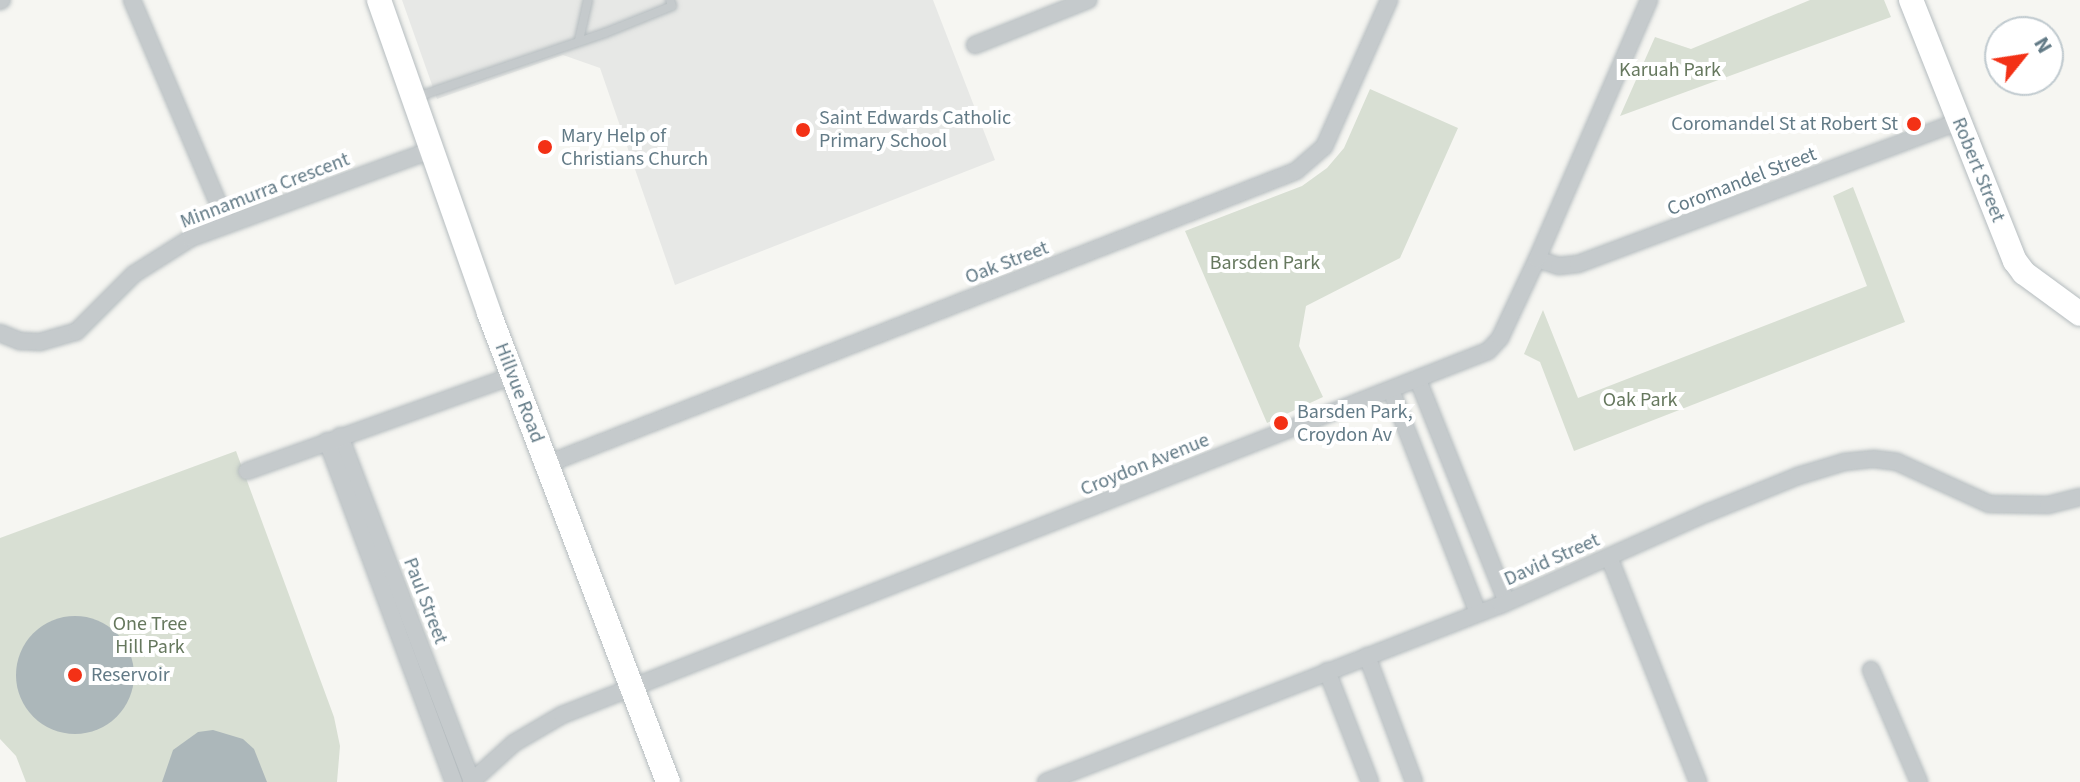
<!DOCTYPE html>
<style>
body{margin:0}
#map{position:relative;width:2080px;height:782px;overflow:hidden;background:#f6f6f2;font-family:"Source Sans 3",sans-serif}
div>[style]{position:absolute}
.built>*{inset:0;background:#e7e8e6}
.green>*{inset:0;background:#d8dfd3}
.building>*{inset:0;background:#acb7ba}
.round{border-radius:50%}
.roads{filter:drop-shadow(0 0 2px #b5bcbf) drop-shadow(0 0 2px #b5bcbf)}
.lane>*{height:8px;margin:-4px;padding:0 4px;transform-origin:4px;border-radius:4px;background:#c5cacc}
.street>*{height:16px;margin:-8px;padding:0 8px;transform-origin:8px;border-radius:8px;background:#c5cacc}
.secondary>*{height:24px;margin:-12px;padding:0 12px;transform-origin:12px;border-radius:12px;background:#fff}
.dots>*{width:22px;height:22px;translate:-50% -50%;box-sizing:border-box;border:4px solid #fff;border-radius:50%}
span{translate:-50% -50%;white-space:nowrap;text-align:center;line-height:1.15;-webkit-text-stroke:8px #fff;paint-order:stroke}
.park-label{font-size:20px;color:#66785e}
.poi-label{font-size:20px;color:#627a86}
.left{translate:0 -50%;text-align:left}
.right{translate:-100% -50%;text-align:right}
.street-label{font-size:20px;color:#627a86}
.north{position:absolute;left:1984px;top:16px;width:80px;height:80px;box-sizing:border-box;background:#fff;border:2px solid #c0cacf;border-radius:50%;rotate:60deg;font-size:22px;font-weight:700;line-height:32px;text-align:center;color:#627a86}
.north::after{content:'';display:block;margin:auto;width:28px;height:36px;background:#f33116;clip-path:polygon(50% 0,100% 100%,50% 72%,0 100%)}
</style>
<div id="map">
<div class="built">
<div style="clip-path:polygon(402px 0,933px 0,995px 160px,675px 285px,600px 68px,563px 55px,437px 99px)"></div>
</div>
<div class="green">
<div style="clip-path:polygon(1810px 0,1884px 0,1891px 17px,1620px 116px,1655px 37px,1691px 49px)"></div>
<div style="clip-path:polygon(1370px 89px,1458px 128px,1400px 258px,1306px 306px,1299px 346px,1323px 397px,1267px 423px,1185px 231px,1302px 186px,1327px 168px,1344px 148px)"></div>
<div style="clip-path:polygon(1853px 187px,1905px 322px,1574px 451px,1540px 362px,1524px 354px,1543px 310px,1578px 398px,1867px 286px,1833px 196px)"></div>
<div style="clip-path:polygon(236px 451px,334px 717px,340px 746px,337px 782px,26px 782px,16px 756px,0 739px,0 538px)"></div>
</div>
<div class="building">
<div class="round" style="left:16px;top:616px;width:118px;height:118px"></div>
<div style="clip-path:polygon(213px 730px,243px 739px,254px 749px,267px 782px,162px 782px,173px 750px,198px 732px)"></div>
</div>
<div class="roads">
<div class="lane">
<div style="left:579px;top:40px;width:41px;rotate:-77.3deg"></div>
<div style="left:414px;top:98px;width:202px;rotate:-18.8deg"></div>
<div style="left:605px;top:33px;width:72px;rotate:-21.9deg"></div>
<div style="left:672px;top:6px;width:6px;rotate:-108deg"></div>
</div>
<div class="street">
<div style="left:132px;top:0;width:243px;rotate:67deg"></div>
<div style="left:0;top:1px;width:2px;rotate:-27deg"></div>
<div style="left:975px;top:45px;width:122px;rotate:-21.7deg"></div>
<div style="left:1537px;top:259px;width:23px;rotate:18deg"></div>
<div style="left:1559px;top:266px;width:19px;rotate:-6deg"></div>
<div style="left:1578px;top:264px;width:406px;rotate:-20.5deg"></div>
<div style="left:0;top:333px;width:22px;rotate:22deg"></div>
<div style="left:20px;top:341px;width:20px;rotate:3deg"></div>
<div style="left:40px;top:342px;width:37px;rotate:-16deg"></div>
<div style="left:76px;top:332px;width:82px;rotate:-45deg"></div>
<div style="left:134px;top:274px;width:67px;rotate:-32.3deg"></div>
<div style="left:191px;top:238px;width:257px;rotate:-20.1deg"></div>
<div style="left:1418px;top:380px;width:239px;rotate:68.2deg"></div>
<div style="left:1391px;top:390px;width:239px;rotate:68.7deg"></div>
<div style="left:340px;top:436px;width:369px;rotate:69.1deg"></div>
<div style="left:327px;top:441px;width:364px;rotate:69.6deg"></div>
<div style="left:547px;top:464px;width:804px;rotate:-21.36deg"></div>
<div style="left:1296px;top:171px;width:37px;rotate:-41deg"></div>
<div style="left:1324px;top:147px;width:161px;rotate:-66.1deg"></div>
<div style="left:247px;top:471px;width:282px;rotate:-19.7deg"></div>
<div style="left:1609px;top:557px;width:242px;rotate:68.4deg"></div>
<div style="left:1367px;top:656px;width:134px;rotate:69.5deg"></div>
<div style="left:1871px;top:670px;width:122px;rotate:66.8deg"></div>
<div style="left:1327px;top:671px;width:119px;rotate:68.8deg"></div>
<div style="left:471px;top:782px;width:58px;rotate:-42.2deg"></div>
<div style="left:514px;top:743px;width:56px;rotate:-30.3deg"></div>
<div style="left:562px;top:715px;width:995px;rotate:-21.46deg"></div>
<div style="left:1488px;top:351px;width:18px;rotate:-47deg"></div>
<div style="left:1500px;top:338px;width:87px;rotate:-64.9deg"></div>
<div style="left:1537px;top:259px;width:282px;rotate:-66.6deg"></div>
<div style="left:1046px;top:782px;width:488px;rotate:-21.3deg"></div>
<div style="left:1501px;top:605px;width:226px;rotate:-24.1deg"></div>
<div style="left:1707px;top:513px;width:98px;rotate:-22.1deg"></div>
<div style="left:1798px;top:476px;width:48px;rotate:-16.9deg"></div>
<div style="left:1844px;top:462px;width:30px;rotate:-6deg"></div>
<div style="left:1874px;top:459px;width:23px;rotate:7deg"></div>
<div style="left:1897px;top:462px;width:101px;rotate:24.5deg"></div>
<div style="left:1989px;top:504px;width:59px;rotate:1deg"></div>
<div style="left:2048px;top:505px;width:33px;rotate:-14deg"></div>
</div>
<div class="secondary">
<div style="left:379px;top:0;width:332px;rotate:70.6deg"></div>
<div style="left:489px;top:313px;width:502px;rotate:69.11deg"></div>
<div style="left:1911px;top:0;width:281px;rotate:68.3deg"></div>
<div style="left:2015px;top:261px;width:15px;rotate:53deg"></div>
<div style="left:2024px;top:273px;width:69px;rotate:36.2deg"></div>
</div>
</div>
<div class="dots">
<div style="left:1914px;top:124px;background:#f33116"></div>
<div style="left:803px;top:130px;background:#f33116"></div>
<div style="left:545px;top:147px;background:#f33116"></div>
<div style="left:1281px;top:423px;background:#f33116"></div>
<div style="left:75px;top:675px;background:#f33116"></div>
</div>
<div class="park-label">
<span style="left:1670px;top:70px">Karuah Park</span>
<span style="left:1265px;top:263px">Barsden Park</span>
<span style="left:1640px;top:400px">Oak Park</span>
<span style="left:150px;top:636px">One Tree<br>Hill Park</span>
</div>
<div class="poi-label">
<span class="left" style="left:819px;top:130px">Saint Edwards Catholic<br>Primary School</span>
<span class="right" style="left:1898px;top:124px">Coromandel St at Robert St</span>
<span class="left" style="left:561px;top:148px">Mary Help of<br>Christians Church</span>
<span class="left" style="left:1297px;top:424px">Barsden Park,<br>Croydon Av</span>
<span class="left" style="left:91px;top:675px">Reservoir</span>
</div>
<div class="street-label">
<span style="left:1978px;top:170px;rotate:68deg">Robert Street</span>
<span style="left:1742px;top:182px;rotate:-21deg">Coromandel Street</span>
<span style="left:265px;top:191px;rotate:-21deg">Minnamurra Crescent</span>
<span style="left:1007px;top:263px;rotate:-21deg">Oak Street</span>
<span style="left:519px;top:393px;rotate:69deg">Hillvue Road</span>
<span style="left:1145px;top:465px;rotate:-22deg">Croydon Avenue</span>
<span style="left:1552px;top:560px;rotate:-24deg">David Street</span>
<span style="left:425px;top:601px;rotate:69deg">Paul Street</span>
</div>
<div class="north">N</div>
</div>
